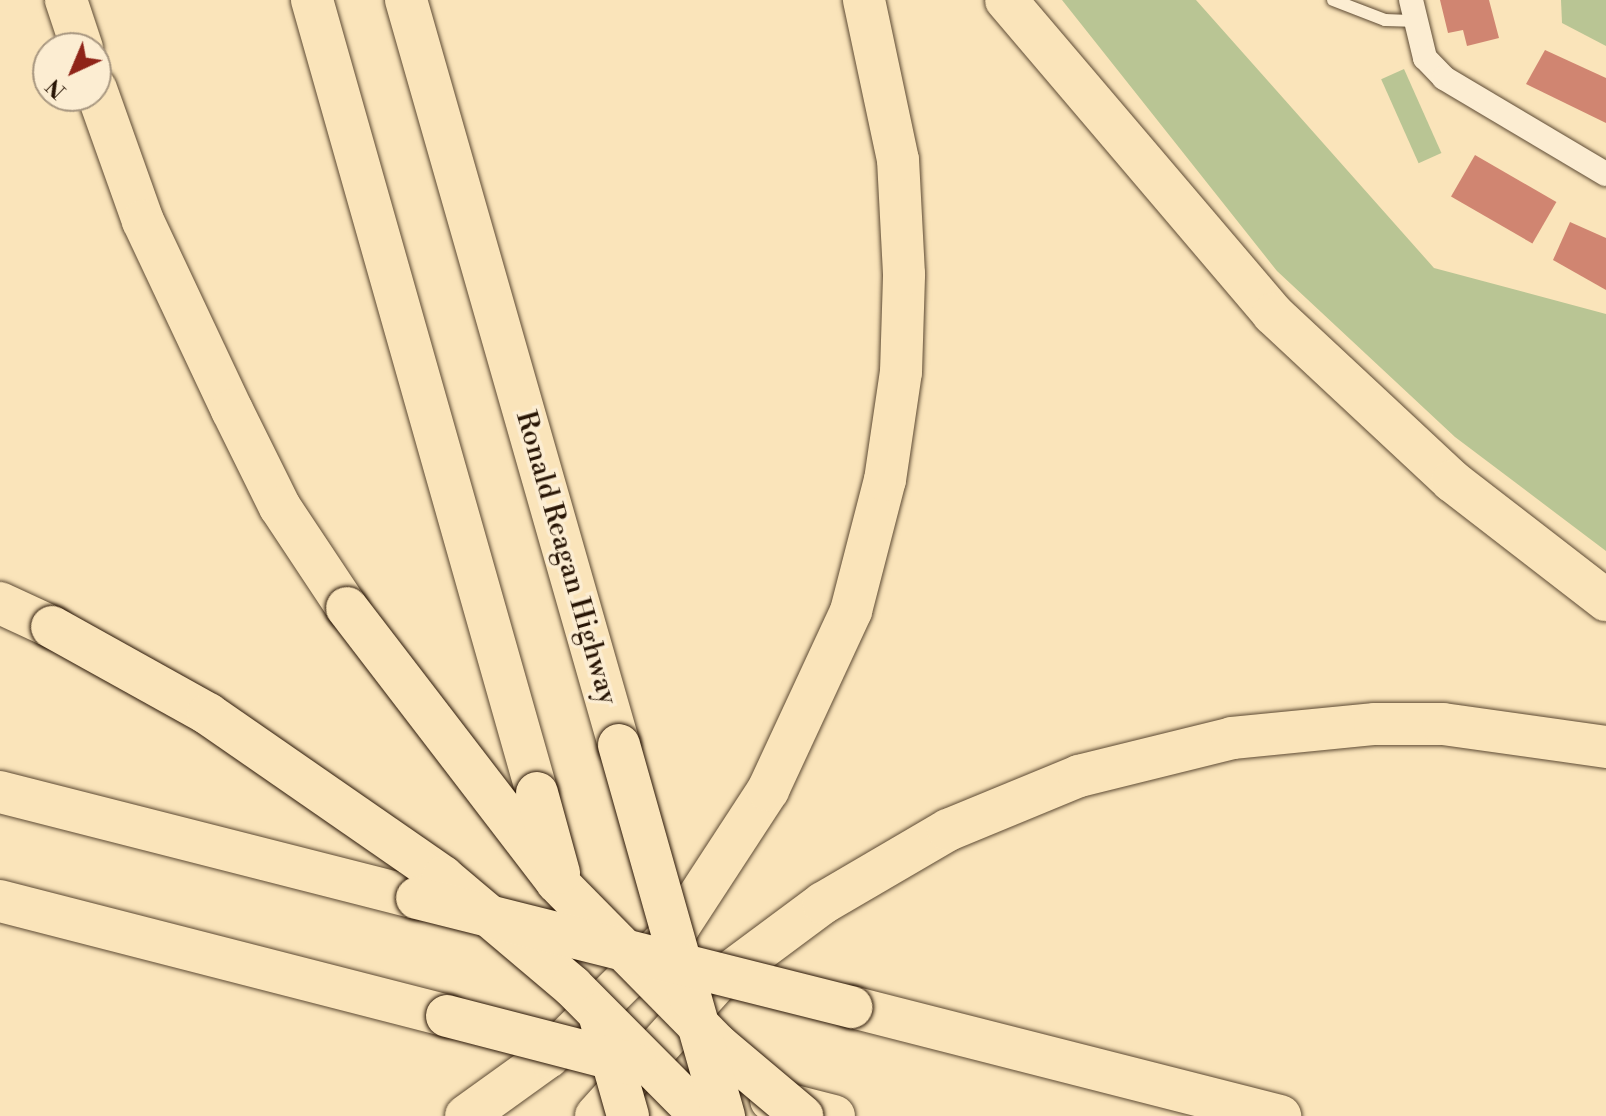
<!DOCTYPE html>
<style>
body{margin:0}
#map{position:relative;width:1606px;height:1116px;overflow:hidden;background:#fae4ba;font-family:"Libre Bodoni",serif}
div>[style]{position:absolute}
.green>*{inset:0;background:#b9c594;transform-origin:0 0}
.building>*{inset:0;background:#d08571;transform-origin:0 0}
.roads{filter:drop-shadow(0 0 2px #5d4a33) drop-shadow(0 0 2px #5d4a33)}
.service>*{height:12px;margin:-6px;padding:0 6px;transform-origin:6px;border-radius:6px;background:#fcedd2}
.minor>*{height:24px;margin:-12px;padding:0 12px;transform-origin:12px;border-radius:12px;background:#fcedd2}
.motorway>*{height:42px;margin:-21px;padding:0 21px;transform-origin:21px;border-radius:21px;background:#fae4ba}
.bridges{filter:drop-shadow(0 0 2px #291606) drop-shadow(0 0 2px #291606)}
.motorway-bridge>*{height:42px;margin:-21px;padding:0 21px;transform-origin:21px;border-radius:21px;background:#fae4ba}
span{translate:-50% -50%;white-space:nowrap;text-align:center;line-height:1.15;-webkit-text-stroke:7px #fcedd2;paint-order:stroke}
.street-label{font-size:28px;color:#291606}
.north{position:absolute;left:32px;top:32px;width:80px;height:80px;box-sizing:border-box;background:#fcedd2;border:2px solid #a89780;border-radius:50%;rotate:224deg;font-size:22px;font-weight:700;line-height:32px;text-align:center;color:#291606}
.north::after{content:'';display:block;margin:auto;width:28px;height:36px;background:#8f2418;clip-path:polygon(50% 0,100% 100%,50% 72%,0 100%)}
</style>
<div id="map">
<div class="green">
<div style="clip-path:polygon(1062px 0,1196px 0,1434px 268px,1606px 314px,1606px 551px,1455px 437px,1277px 271px)"></div>
<div style="clip-path:polygon(1561px 0,1606px 0,1606px 46px,1562px 23px)"></div>
<div style="left:1404px;top:69px;width:92px;height:25px;rotate:66deg"></div>
</div>
<div class="building">
<div style="clip-path:polygon(1440px 0,1489px 0,1499px 38px,1467px 46px,1463px 30px,1448px 33px)"></div>
<div style="clip-path:polygon(1545px 50px,1606px 78px,1606px 123px,1526px 84px)"></div>
<div style="left:1475px;top:155px;width:94px;height:48px;rotate:30deg"></div>
<div style="clip-path:polygon(1570px 222px,1606px 238px,1606px 290px,1553px 260px)"></div>
</div>
<div class="roads">
<div class="service">
<div style="left:1333px;top:0;width:56px;rotate:21deg"></div>
<div style="left:1385px;top:20px;width:25px;rotate:2deg"></div>
</div>
<div class="minor">
<div style="left:1411px;top:0;width:60px;rotate:76.4deg"></div>
<div style="left:1425px;top:58px;width:28px;rotate:46deg"></div>
<div style="left:1444px;top:78px;width:188px;rotate:30.7deg"></div>
</div>
<div class="motorway">
<div style="left:66px;top:0;width:51px;rotate:71.6deg"></div>
<div style="left:312px;top:0;width:824px;rotate:74.16deg"></div>
<div style="left:406px;top:0;width:775px;rotate:74.04deg"></div>
<div style="left:1006px;top:0;width:412px;rotate:49.6deg"></div>
<div style="left:1273px;top:314px;width:245px;rotate:43deg"></div>
<div style="left:1452px;top:481px;width:195px;rotate:37.7deg"></div>
<div style="left:96px;top:89px;width:140px;rotate:70.4deg"></div>
<div style="left:143px;top:221px;width:209px;rotate:64.8deg"></div>
<div style="left:232px;top:410px;width:108px;rotate:63.7deg"></div>
<div style="left:280px;top:507px;width:121px;rotate:56.4deg"></div>
<div style="left:0;top:603px;width:57px;rotate:24.8deg"></div>
<div style="left:0;top:792px;width:430px;rotate:14.3deg"></div>
<div style="left:0;top:901px;width:462px;rotate:14.4deg"></div>
<div style="left:852px;top:1007px;width:442px;rotate:14.3deg"></div>
<div style="left:771px;top:1100px;width:65px;rotate:14.3deg"></div>
<div style="left:466px;top:1116px;width:101px;rotate:-35.7deg"></div>
<div style="left:548px;top:1057px;width:183px;rotate:-44.8deg"></div>
<div style="left:678px;top:928px;width:165px;rotate:-56.9deg"></div>
<div style="left:768px;top:790px;width:197px;rotate:-65.1deg"></div>
<div style="left:851px;top:611px;width:135px;rotate:-75.5deg"></div>
<div style="left:885px;top:480px;width:109px;rotate:-81.6deg"></div>
<div style="left:901px;top:372px;width:98px;rotate:-88.2deg"></div>
<div style="left:904px;top:274px;width:114px;rotate:-93deg"></div>
<div style="left:898px;top:160px;width:164px;rotate:-102deg"></div>
<div style="left:596px;top:1116px;width:182px;rotate:-47.9deg"></div>
<div style="left:718px;top:981px;width:131px;rotate:-36.6deg"></div>
<div style="left:823px;top:903px;width:145px;rotate:-30.3deg"></div>
<div style="left:948px;top:830px;width:142px;rotate:-22.4deg"></div>
<div style="left:1079px;top:776px;width:158px;rotate:-13.9deg"></div>
<div style="left:1232px;top:738px;width:144px;rotate:-5.6deg"></div>
<div style="left:1375px;top:724px;width:68px"></div>
<div style="left:1443px;top:724px;width:165px;rotate:8deg"></div>
</div>
</div>
<div class="bridges">
<div class="motorway-bridge">
<div style="left:347px;top:608px;width:345px;rotate:52.5deg"></div>
<div style="left:557px;top:882px;width:231px;rotate:45.4deg"></div>
<div style="left:719px;top:1046px;width:109px;rotate:40.1deg"></div>
<div style="left:52px;top:627px;width:179px;rotate:29.1deg"></div>
<div style="left:208px;top:714px;width:286px;rotate:34.7deg"></div>
<div style="left:443px;top:877px;width:169px;rotate:40.2deg"></div>
<div style="left:572px;top:986px;width:183px;rotate:45.2deg"></div>
<div style="left:619px;top:745px;width:386px;rotate:74.2deg"></div>
<div style="left:537px;top:793px;width:83px;rotate:74.6deg"></div>
<div style="left:417px;top:898px;width:448px;rotate:14.1deg"></div>
<div style="left:599px;top:1014px;width:106px;rotate:74.1deg"></div>
<div style="left:447px;top:1016px;width:195px;rotate:14.5deg"></div>
</div>
</div>
<div class="street-label">
<span style="left:566px;top:558px;rotate:74deg">Ronald Reagan Highway</span>
</div>
<div class="north">N</div>
</div>
